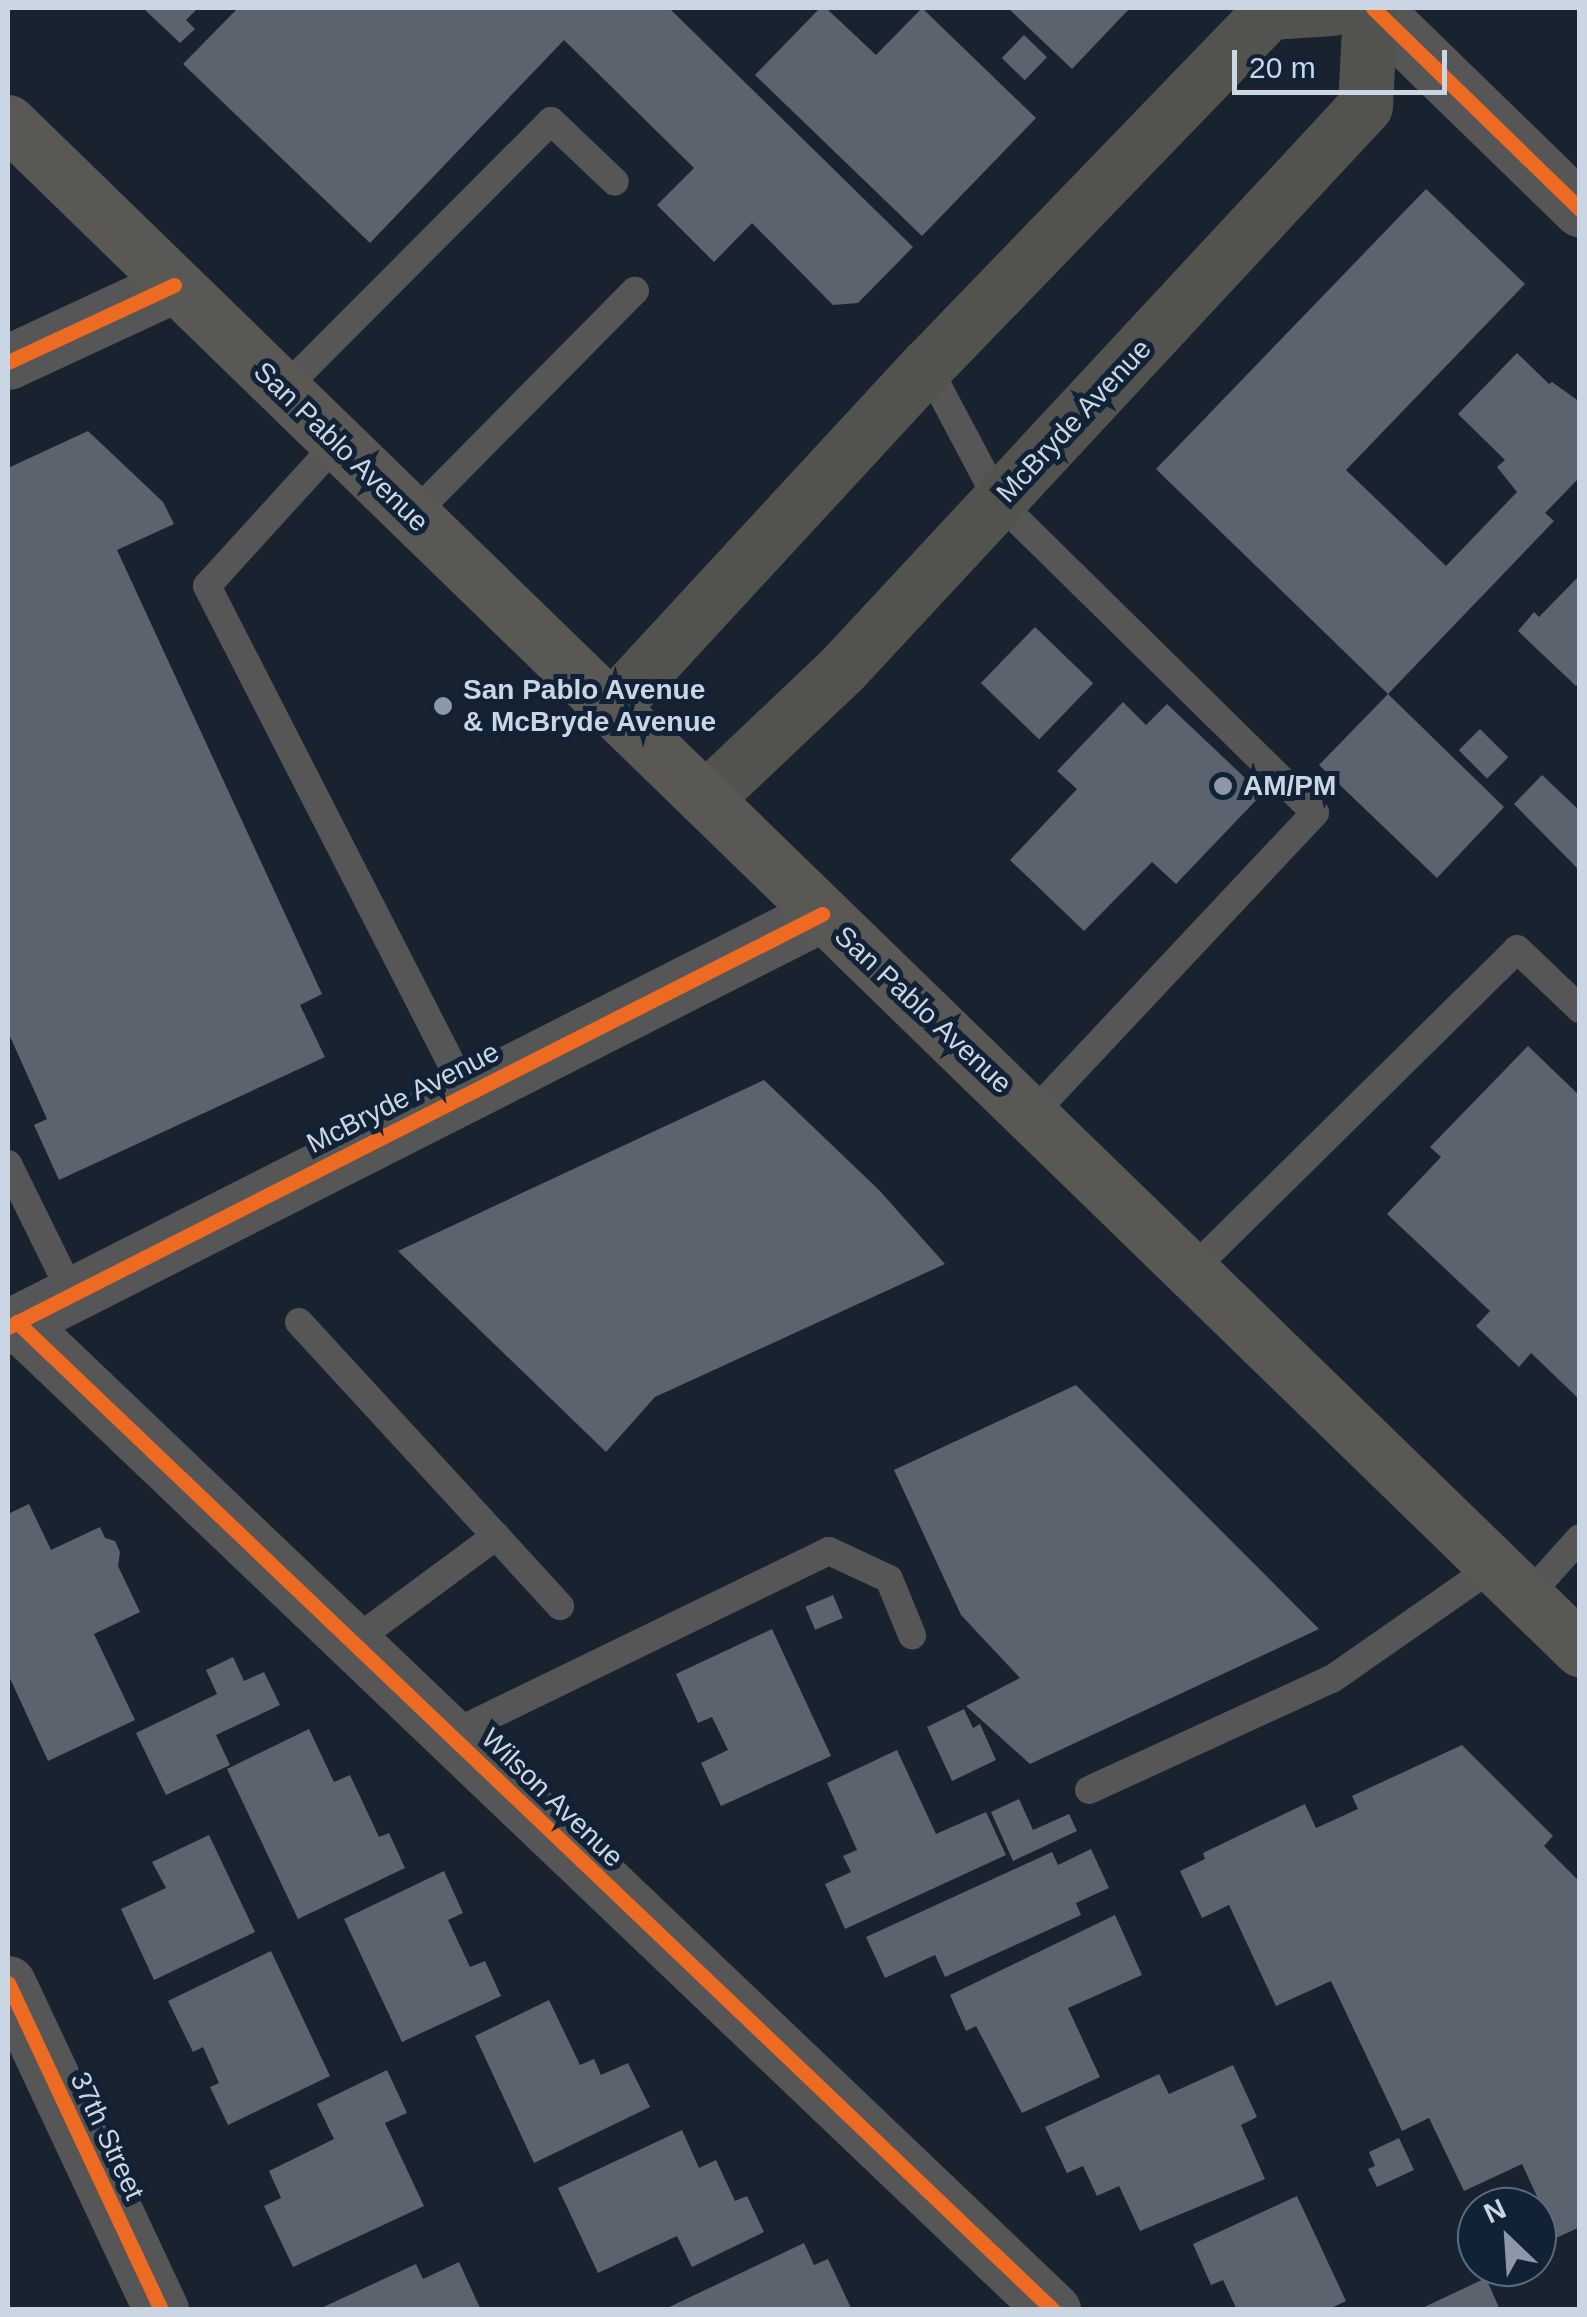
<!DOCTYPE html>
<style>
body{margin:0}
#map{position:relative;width:1587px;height:2317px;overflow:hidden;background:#19232f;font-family:Arial,sans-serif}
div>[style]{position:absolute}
.building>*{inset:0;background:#5b636e;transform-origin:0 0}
.lane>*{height:28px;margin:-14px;padding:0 14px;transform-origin:14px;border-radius:14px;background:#565657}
.street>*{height:55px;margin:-27.5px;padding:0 27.5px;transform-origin:27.5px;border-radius:27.5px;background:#565657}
.secondary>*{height:55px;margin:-27.5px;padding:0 27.5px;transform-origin:27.5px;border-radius:27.5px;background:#52524e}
.primary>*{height:55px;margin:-27.5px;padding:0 27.5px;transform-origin:27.5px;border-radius:27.5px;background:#595854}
.cycleway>*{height:15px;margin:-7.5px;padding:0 7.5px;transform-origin:7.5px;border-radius:7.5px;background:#ed6a23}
.dots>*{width:28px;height:28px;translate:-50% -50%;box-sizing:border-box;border:5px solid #112237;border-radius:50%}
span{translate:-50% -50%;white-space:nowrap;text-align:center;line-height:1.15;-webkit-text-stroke:10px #112237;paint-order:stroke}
.street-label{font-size:28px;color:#cbd6e4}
.poi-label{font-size:28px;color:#cbd6e4;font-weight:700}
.left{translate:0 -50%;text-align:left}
.frame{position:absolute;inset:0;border:10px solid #cbd6e4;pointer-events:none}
.north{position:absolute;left:1457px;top:2187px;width:100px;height:100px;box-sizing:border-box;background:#112237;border:2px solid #5b6a7c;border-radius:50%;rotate:335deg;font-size:28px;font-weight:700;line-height:40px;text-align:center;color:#cbd6e4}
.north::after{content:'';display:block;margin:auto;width:35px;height:45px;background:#8d97a5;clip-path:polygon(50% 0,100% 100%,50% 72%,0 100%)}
.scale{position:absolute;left:1232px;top:50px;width:215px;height:45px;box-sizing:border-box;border:5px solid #cbd6e4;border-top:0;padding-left:12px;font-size:30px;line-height:35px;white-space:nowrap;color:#cbd6e4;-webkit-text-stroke:8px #112237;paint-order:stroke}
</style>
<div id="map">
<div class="building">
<div style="clip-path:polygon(143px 8px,198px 8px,186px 20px,195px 29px,180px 43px)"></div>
<div style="clip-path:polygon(238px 8px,669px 8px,913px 247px,858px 303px,833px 305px,752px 223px,714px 262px,657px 205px,694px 168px,564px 40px,370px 243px,183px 64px)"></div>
<div style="clip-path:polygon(820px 8px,826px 8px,876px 55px,922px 8px,1036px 118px,922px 236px,755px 75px)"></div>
<div style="clip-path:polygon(1008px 8px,1130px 8px,1072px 69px)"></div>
<div style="left:1024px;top:35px;width:32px;height:32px;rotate:44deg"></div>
<div style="clip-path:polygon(1426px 189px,1525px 284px,1346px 470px,1446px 566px,1517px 492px,1497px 467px,1505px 460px,1458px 414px,1517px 353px,1549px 384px,1552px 382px,1580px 402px,1580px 477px,1545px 513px,1554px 521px,1388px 694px,1504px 807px,1437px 878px,1319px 765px,1388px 694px,1156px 469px)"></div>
<div style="clip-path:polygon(88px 431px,163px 502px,174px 524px,117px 550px,322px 994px,300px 1005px,325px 1057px,59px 1180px,34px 1125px,47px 1119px,8px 1032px,8px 468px)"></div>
<div style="clip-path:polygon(1580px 575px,1580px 682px,1576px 686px,1518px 631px,1534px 612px,1539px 617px)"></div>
<div style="left:1035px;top:627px;width:81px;height:78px;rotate:44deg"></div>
<div style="clip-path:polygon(1123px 702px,1146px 725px,1167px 704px,1262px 794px,1176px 884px,1152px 862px,1084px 931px,1010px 860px,1077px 789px,1057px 771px)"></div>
<div style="left:1480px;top:729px;width:40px;height:30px;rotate:45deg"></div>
<div style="clip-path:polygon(1542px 775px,1580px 811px,1580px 871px,1514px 804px)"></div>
<div style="clip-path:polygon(1528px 1046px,1580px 1096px,1580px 1400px,1531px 1353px,1519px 1367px,1476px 1326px,1490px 1311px,1387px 1214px,1441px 1157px,1430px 1147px)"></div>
<div style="clip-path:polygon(764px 1080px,879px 1190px,945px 1264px,655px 1397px,606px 1452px,398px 1251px)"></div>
<div style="clip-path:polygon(1076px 1385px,1319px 1629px,1030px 1764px,966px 1706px,1020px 1678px,961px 1615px,894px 1470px)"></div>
<div style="clip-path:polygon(29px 1504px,51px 1550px,100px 1527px,105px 1538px,115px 1541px,120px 1552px,118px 1566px,140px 1612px,94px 1634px,135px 1720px,48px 1761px,8px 1674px,8px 1514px)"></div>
<div style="left:833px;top:1595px;width:25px;height:30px;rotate:67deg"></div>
<div style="clip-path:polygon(772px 1629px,831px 1756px,721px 1806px,701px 1763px,728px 1750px,712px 1717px,698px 1723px,676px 1674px)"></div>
<div style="clip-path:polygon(233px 1657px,244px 1681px,264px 1672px,280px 1705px,216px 1735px,230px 1765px,166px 1795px,136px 1733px,217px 1694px,206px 1670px)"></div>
<div style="clip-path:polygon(964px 1709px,973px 1728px,980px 1724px,996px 1760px,952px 1781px,927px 1727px)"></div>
<div style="clip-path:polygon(309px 1729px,334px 1782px,350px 1775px,379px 1837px,389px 1833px,405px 1868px,298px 1919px,227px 1769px)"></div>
<div style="clip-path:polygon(1462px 1745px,1553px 1836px,1544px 1846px,1580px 1882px,1580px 2227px,1556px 2238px,1522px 2164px,1464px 2191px,1429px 2118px,1402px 2131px,1331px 1981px,1276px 2006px,1229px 1905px,1202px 1918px,1180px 1871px,1205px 1859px,1203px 1853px,1305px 1804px,1316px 1828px,1358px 1809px,1352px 1796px)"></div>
<div style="clip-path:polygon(897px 1750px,936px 1834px,986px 1812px,1006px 1855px,845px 1929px,825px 1884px,851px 1872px,843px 1856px,857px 1850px,827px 1783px)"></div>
<div style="clip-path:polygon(1019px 1799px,1033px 1830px,1069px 1814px,1077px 1831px,1013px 1861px,991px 1812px)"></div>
<div style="clip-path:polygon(209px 1835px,255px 1932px,154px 1980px,121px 1909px,166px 1888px,152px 1862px)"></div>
<div style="clip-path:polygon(1091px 1849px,1109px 1888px,1076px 1903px,1081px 1915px,945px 1977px,935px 1955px,885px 1978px,866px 1937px,1052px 1852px,1058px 1865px)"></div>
<div style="clip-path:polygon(444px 1871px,463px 1913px,448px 1920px,470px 1967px,485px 1961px,501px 1996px,402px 2042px,344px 1919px)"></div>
<div style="clip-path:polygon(1115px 1915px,1142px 1975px,1068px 2008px,1100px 2077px,1022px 2113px,976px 2026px,966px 2031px,950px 1995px)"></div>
<div style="clip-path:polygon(271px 1951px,330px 2076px,228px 2125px,210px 2087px,219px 2083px,203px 2047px,193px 2052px,168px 2001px)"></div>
<div style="clip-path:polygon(549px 2000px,580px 2065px,594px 2059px,601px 2075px,628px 2063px,650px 2107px,534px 2163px,475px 2036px)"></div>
<div style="clip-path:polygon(1233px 2065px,1257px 2117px,1241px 2125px,1265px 2179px,1140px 2231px,1119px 2186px,1097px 2196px,1083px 2166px,1067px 2173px,1045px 2127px,1159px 2074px,1169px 2094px)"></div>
<div style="clip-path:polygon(387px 2070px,407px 2113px,385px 2123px,424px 2206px,293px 2267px,264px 2206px,281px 2198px,269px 2171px,334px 2139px,317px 2104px)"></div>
<div style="clip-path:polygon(682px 2130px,699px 2168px,716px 2160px,735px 2201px,747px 2196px,764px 2232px,692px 2267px,677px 2236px,598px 2273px,558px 2188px)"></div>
<div style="clip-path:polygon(1399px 2138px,1414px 2170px,1377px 2187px,1368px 2169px,1375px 2166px,1369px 2152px)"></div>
<div style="clip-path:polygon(1297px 2196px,1346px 2301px,1327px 2310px,1237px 2310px,1223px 2280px,1211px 2285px,1193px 2244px)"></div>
<div style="clip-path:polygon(804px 2243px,814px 2265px,828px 2259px,852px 2310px,663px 2310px)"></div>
<div style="clip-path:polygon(459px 2262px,481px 2310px,317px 2310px,416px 2264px,423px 2279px)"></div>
<div style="clip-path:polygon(1486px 2278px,1500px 2310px,1418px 2310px)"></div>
</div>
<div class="lane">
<div style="left:927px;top:366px;width:154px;rotate:62.1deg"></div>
<div style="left:999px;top:502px;width:443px;rotate:44.5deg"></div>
<div style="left:1315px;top:813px;width:412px;rotate:133.2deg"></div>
<div style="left:282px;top:391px;width:381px;rotate:-45.1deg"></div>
<div style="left:551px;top:121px;width:88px;rotate:43.6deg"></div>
<div style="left:337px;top:443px;width:193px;rotate:132.3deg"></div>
<div style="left:207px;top:586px;width:571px;rotate:62.9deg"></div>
<div style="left:412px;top:516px;width:317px;rotate:-45.3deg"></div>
<div style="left:8px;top:1164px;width:145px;rotate:63.8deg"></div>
<div style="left:1193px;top:1269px;width:455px;rotate:-44.6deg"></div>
<div style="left:1517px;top:949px;width:87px;rotate:43.6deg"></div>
<div style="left:299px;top:1322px;width:291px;rotate:47.4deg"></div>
<div style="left:496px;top:1536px;width:178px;rotate:143.5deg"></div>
<div style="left:496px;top:1536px;width:95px;rotate:47.6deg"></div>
<div style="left:1527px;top:1597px;width:79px;rotate:-48.1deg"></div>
<div style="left:450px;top:1735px;width:421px;rotate:-25.9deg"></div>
<div style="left:829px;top:1551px;width:66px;rotate:25deg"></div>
<div style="left:889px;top:1579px;width:61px;rotate:67.7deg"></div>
<div style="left:1089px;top:1790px;width:267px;rotate:-24.6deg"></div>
<div style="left:1332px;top:1679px;width:198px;rotate:-34.9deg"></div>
</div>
<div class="street">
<div style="left:1373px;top:8px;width:289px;rotate:44.2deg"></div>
<div style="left:8px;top:362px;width:183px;rotate:-24.9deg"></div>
<div style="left:17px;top:1322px;width:1432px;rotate:43.64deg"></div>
<div style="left:8px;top:1327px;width:913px;rotate:-26.9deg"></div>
<div style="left:8px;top:1983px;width:361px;rotate:64.9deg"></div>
</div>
<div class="secondary">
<div style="left:611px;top:708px;width:466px;rotate:-47.3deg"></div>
<div style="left:927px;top:366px;width:492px;rotate:-46deg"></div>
<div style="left:1269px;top:12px;width:63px;rotate:-3.6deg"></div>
<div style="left:706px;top:798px;width:187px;rotate:-43.5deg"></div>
<div style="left:842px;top:669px;width:768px;rotate:-47.11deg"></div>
<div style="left:1365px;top:106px;width:98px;rotate:-87.1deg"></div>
</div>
<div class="primary">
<div style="left:8px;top:122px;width:2192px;rotate:44.17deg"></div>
</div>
<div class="cycleway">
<div style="left:1373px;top:8px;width:289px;rotate:44.2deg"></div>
<div style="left:8px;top:362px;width:183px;rotate:-24.9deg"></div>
<div style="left:17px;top:1322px;width:1432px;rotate:43.64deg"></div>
<div style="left:8px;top:1327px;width:913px;rotate:-26.9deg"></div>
<div style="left:8px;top:1983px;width:361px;rotate:64.9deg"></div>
</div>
<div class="dots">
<div style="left:443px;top:706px;background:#8d97a5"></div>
<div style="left:1223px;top:786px;background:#8d97a5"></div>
</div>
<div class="street-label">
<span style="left:1074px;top:421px;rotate:-47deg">McBryde Avenue</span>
<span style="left:341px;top:447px;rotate:44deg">San Pablo Avenue</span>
<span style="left:923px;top:1010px;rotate:43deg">San Pablo Avenue</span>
<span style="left:403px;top:1098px;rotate:-27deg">McBryde Avenue</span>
<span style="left:552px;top:1798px;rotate:44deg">Wilson Avenue</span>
<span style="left:107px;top:2136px;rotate:65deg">37th Street</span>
</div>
<div class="poi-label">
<span class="left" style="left:463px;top:706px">San Pablo Avenue<br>&amp; McBryde Avenue</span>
<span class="left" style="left:1243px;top:786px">AM/PM</span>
</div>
<div class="frame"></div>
<div class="north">N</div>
<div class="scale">20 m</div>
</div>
